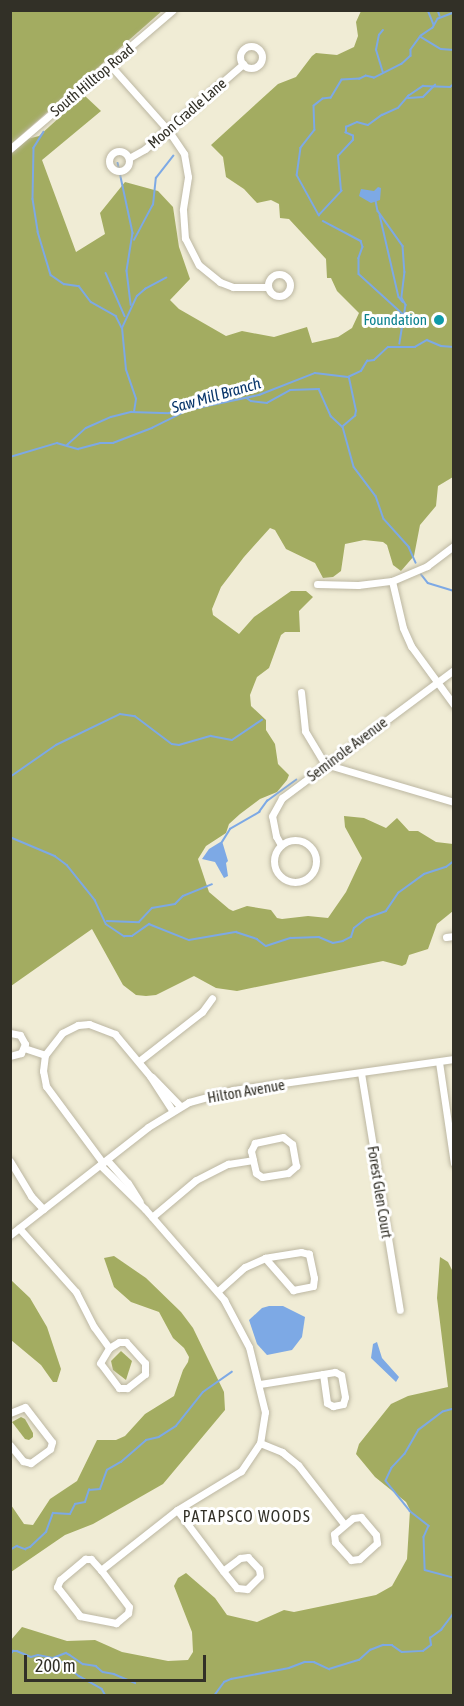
<!DOCTYPE html>
<style>
body{margin:0}
#map{position:relative;width:464px;height:1706px;overflow:hidden;background:#f0ecd5;font-family:"Asap Condensed",sans-serif}
div>[style]{position:absolute}
.forest>*{inset:0;background:#a3ac61}
.water>*{inset:0;background:#7da9e5}
.stream>*{height:1.5px;margin:-0.75px;padding:0 0.75px;transform-origin:0.75px;border-radius:0.75px;background:#7da9e5}
.roads{filter:drop-shadow(0 0 2px #bcb7a2) drop-shadow(0 0 2px #bcb7a2)}
.minor>*{height:7px;margin:-3.5px;padding:0 3.5px;transform-origin:3.5px;border-radius:3.5px;background:#fff}
.minor>.ring{margin:-3.5px;padding:0;box-sizing:content-box;background:none;border:7px solid #fff;border-radius:50%}
.dots>*{width:16px;height:16px;translate:-50% -50%;box-sizing:border-box;border:3px solid #fff;border-radius:50%}
span{translate:-50% -50%;white-space:nowrap;text-align:center;line-height:1.15;-webkit-text-stroke:6px #fff;paint-order:stroke}
.street-label{font-size:15px;color:#323027}
.culture-label{font-size:15px;color:#0d838f}
.right{translate:-100% -50%;text-align:right}
.water-label{font-size:16px;color:#08356a;font-style:italic}
.neighbourhood-label{font-size:16px;color:#323027;letter-spacing:1.5px}
.frame{position:absolute;inset:0;border:12px solid #323027;pointer-events:none}
.scale{position:absolute;left:24px;top:1655px;width:182px;height:27px;box-sizing:border-box;border:3px solid #323027;border-top:0;padding-left:8px;font-size:18px;line-height:21px;white-space:nowrap;color:#323027;-webkit-text-stroke:4px #fff;paint-order:stroke}
</style>
<div id="map">
<div class="forest">
<div style="clip-path:polygon(11px 10px,162px 10px,162px 11px,11px 144px)"></div>
<div style="clip-path:polygon(361px 11px,453px 11px,453px 477px,438px 486px,436px 506px,420px 525px,414px 556px,401px 571px,393px 565px,387px 545px,383px 542px,364px 540px,345px 544px,341px 571px,333px 577px,323px 578px,315px 563px,286px 549px,275px 530px,270px 528px,244px 557px,221px 587px,212px 609px,213px 615px,239px 634px,254px 617px,291px 591px,306px 591px,313px 597px,299px 611px,300px 632px,285px 632px,281px 635px,269px 668px,257px 677px,250px 695px,251px 706px,266px 720px,266px 730px,275px 744px,278px 764px,289px 775px,287px 780px,277px 792px,260px 799px,240px 814px,229px 824px,226px 833px,206px 846px,198px 859px,209px 892px,229px 909px,233px 911px,247px 906px,271px 910px,277px 918px,282px 919px,308px 916px,328px 918px,346px 892px,362px 858px,345px 827px,344px 816px,364px 818px,386px 828px,397px 818px,409px 831px,418px 831px,436px 842px,453px 844px,453px 911px,437px 924px,428px 949px,409px 955px,406px 964px,402px 966px,383px 961px,237px 991px,216px 988px,194px 976px,156px 995px,146px 996px,136px 995px,123px 985px,92px 929px,11px 986px,11px 152px,27px 139px,39px 136px,84px 95px,101px 111px,42px 160px,76px 252px,105px 234px,100px 213px,125px 182px,158px 191px,173px 207px,179px 247px,190px 279px,170px 300px,179px 309px,226px 336px,242px 331px,274px 337px,307px 327px,312px 343px,338px 337px,352px 328px,359px 313px,337px 291px,331px 278px,327px 278px,326px 259px,289px 219px,280px 218px,279px 204px,271px 200px,257px 203px,244px 189px,226px 177px,223px 157px,211px 145px,278px 84px,296px 77px,312px 56px,316px 53px,337px 55px,354px 47px,358px 36px,356px 22px)"></div>
<div style="clip-path:polygon(114px 1256px,146px 1278px,181px 1312px,193px 1328px,224px 1392px,225px 1410px,163px 1484px,93px 1524px,65px 1535px,11px 1572px,11px 1505px,24px 1524px,33px 1525px,50px 1499px,77px 1481px,97px 1440px,116px 1440px,125px 1436px,145px 1414px,174px 1396px,183px 1370px,188px 1362px,189px 1357px,184px 1348px,173px 1338px,159px 1312px,131px 1302px,114px 1287px,104px 1258px)"></div>
<div style="clip-path:polygon(440px 1257px,448px 1262px,452px 1270px,453px 1300px,453px 1695px,11px 1695px,11px 1640px,22px 1627px,67px 1641px,95px 1640px,122px 1652px,168px 1661px,188px 1660px,193px 1652px,192px 1632px,174px 1586px,178px 1578px,186px 1573px,215px 1598px,227px 1615px,257px 1622px,284px 1610px,294px 1612px,376px 1595px,392px 1586px,407px 1559px,410px 1510px,406px 1502px,375px 1477px,356px 1454px,359px 1444px,391px 1404px,408px 1396px,448px 1387px,437px 1298px)"></div>
<div style="clip-path:polygon(11px 1280px,30px 1298px,47px 1327px,61px 1369px,57px 1382px,53px 1382px,41px 1365px,11px 1340px)"></div>
<div style="clip-path:polygon(121px 1351px,132px 1361px,126px 1380px,113px 1370px,111px 1361px)"></div>
<div style="clip-path:polygon(21px 1417px,25px 1419px,33px 1433px,33px 1437px,29px 1440px,25px 1439px,12px 1422px)"></div>
</div>
<div class="water">
<div style="clip-path:polygon(378px 187px,381px 188px,380px 200px,371px 203px,359px 196px,361px 189px,374px 191px)"></div>
<div style="clip-path:polygon(222px 841px,228px 861px,226px 863px,228px 876px,224px 878px,215px 862px,202px 859px,209px 849px)"></div>
<div style="clip-path:polygon(269px 1306px,283px 1306px,305px 1317px,302px 1337px,292px 1350px,267px 1355px,257px 1344px,249px 1320px,262px 1308px)"></div>
<div style="clip-path:polygon(377px 1342px,382px 1358px,399px 1377px,396px 1382px,371px 1358px,373px 1344px)"></div>
</div>
<div class="stream">
<div style="left:428px;top:10px;width:16px;rotate:68deg"></div>
<div style="left:438px;top:10px;width:6px;rotate:72deg"></div>
<div style="left:454px;top:13px;width:17px;rotate:159deg"></div>
<div style="left:438px;top:19px;width:10px;rotate:119deg"></div>
<div style="left:433px;top:28px;width:14px;rotate:146deg"></div>
<div style="left:421px;top:36px;width:17px;rotate:126deg"></div>
<div style="left:411px;top:50px;width:6px;rotate:90deg"></div>
<div style="left:411px;top:56px;width:12px;rotate:138deg"></div>
<div style="left:402px;top:64px;width:31px;rotate:153deg"></div>
<div style="left:374px;top:78px;width:8px;rotate:-166deg"></div>
<div style="left:366px;top:76px;width:7px;rotate:153deg"></div>
<div style="left:360px;top:79px;width:18px;rotate:177deg"></div>
<div style="left:342px;top:80px;width:21px;rotate:121deg"></div>
<div style="left:331px;top:98px;width:8px;rotate:173deg"></div>
<div style="left:323px;top:99px;width:11px;rotate:142deg"></div>
<div style="left:314px;top:106px;width:24px;rotate:88deg"></div>
<div style="left:315px;top:130px;width:23px;rotate:128deg"></div>
<div style="left:301px;top:148px;width:27px;rotate:98deg"></div>
<div style="left:297px;top:175px;width:46px;rotate:61.2deg"></div>
<div style="left:319px;top:215px;width:33px;rotate:-47deg"></div>
<div style="left:341px;top:191px;width:35px;rotate:-95deg"></div>
<div style="left:338px;top:156px;width:22px;rotate:-47deg"></div>
<div style="left:353px;top:140px;width:4px;rotate:-90deg"></div>
<div style="left:353px;top:136px;width:8px;rotate:-157deg"></div>
<div style="left:346px;top:133px;width:6px;rotate:-90deg"></div>
<div style="left:346px;top:127px;width:12px;rotate:-24deg"></div>
<div style="left:357px;top:122px;width:11px;rotate:15deg"></div>
<div style="left:368px;top:125px;width:17px;rotate:-36deg"></div>
<div style="left:382px;top:115px;width:17px;rotate:-24deg"></div>
<div style="left:398px;top:108px;width:16px;rotate:-50deg"></div>
<div style="left:408px;top:96px;width:18px;rotate:-34deg"></div>
<div style="left:423px;top:86px;width:27px;rotate:2deg"></div>
<div style="left:450px;top:87px;width:5px;rotate:-37deg"></div>
<div style="left:421px;top:37px;width:23px;rotate:31deg"></div>
<div style="left:441px;top:49px;width:13px;rotate:4deg"></div>
<div style="left:383px;top:73px;width:24px;rotate:-107deg"></div>
<div style="left:376px;top:50px;width:15px;rotate:-79deg"></div>
<div style="left:379px;top:35px;width:6px;rotate:-51deg"></div>
<div style="left:408px;top:98px;width:15px;rotate:-4deg"></div>
<div style="left:423px;top:97px;width:17px;rotate:-45deg"></div>
<div style="left:44px;top:132px;width:19px;rotate:122deg"></div>
<div style="left:34px;top:148px;width:51px;rotate:91.1deg"></div>
<div style="left:33px;top:199px;width:33px;rotate:81deg"></div>
<div style="left:38px;top:232px;width:45px;rotate:73.2deg"></div>
<div style="left:51px;top:275px;width:16px;rotate:35deg"></div>
<div style="left:64px;top:284px;width:15px;rotate:8deg"></div>
<div style="left:79px;top:286px;width:20px;rotate:53deg"></div>
<div style="left:91px;top:302px;width:29px;rotate:29deg"></div>
<div style="left:116px;top:316px;width:13px;rotate:63deg"></div>
<div style="left:118px;top:163px;width:72px;rotate:77.9deg"></div>
<div style="left:133px;top:233px;width:38px;rotate:99deg"></div>
<div style="left:127px;top:271px;width:34px;rotate:83deg"></div>
<div style="left:376px;top:201px;width:10px;rotate:79deg"></div>
<div style="left:378px;top:211px;width:43px;rotate:54.5deg"></div>
<div style="left:403px;top:246px;width:26px;rotate:86deg"></div>
<div style="left:405px;top:272px;width:26px;rotate:97deg"></div>
<div style="left:402px;top:298px;width:8px;rotate:60deg"></div>
<div style="left:406px;top:305px;width:39px;rotate:99deg"></div>
<div style="left:380px;top:215px;width:84px;rotate:77deg"></div>
<div style="left:399px;top:297px;width:6px;rotate:51deg"></div>
<div style="left:323px;top:221px;width:43px;rotate:27.8deg"></div>
<div style="left:361px;top:241px;width:6px;rotate:72deg"></div>
<div style="left:363px;top:247px;width:12px;rotate:110deg"></div>
<div style="left:359px;top:258px;width:16px;rotate:90deg"></div>
<div style="left:359px;top:274px;width:59px;rotate:42.3deg"></div>
<div style="left:134px;top:240px;width:40px;rotate:-62deg"></div>
<div style="left:153px;top:205px;width:27px;rotate:-84deg"></div>
<div style="left:156px;top:178px;width:28px;rotate:-52deg"></div>
<div style="left:106px;top:273px;width:47px;rotate:66.2deg"></div>
<div style="left:247px;top:398px;width:5px;rotate:37deg"></div>
<div style="left:251px;top:401px;width:16px;rotate:7deg"></div>
<div style="left:267px;top:403px;width:26px;rotate:-29deg"></div>
<div style="left:290px;top:390px;width:29px;rotate:-2deg"></div>
<div style="left:319px;top:389px;width:30px;rotate:66deg"></div>
<div style="left:331px;top:416px;width:16px;rotate:43deg"></div>
<div style="left:343px;top:427px;width:41px;rotate:74.6deg"></div>
<div style="left:354px;top:467px;width:36px;rotate:53deg"></div>
<div style="left:376px;top:496px;width:24px;rotate:71deg"></div>
<div style="left:384px;top:519px;width:38px;rotate:48deg"></div>
<div style="left:409px;top:547px;width:17px;rotate:66deg"></div>
<div style="left:134px;top:412px;width:13px;rotate:-81deg"></div>
<div style="left:136px;top:399px;width:31px;rotate:-109deg"></div>
<div style="left:126px;top:370px;width:42px;rotate:-95.4deg"></div>
<div style="left:122px;top:328px;width:35px;rotate:-65deg"></div>
<div style="left:137px;top:296px;width:11px;rotate:-41deg"></div>
<div style="left:145px;top:289px;width:24px;rotate:-28deg"></div>
<div style="left:343px;top:426px;width:16px;rotate:-40deg"></div>
<div style="left:355px;top:416px;width:5px;rotate:-79deg"></div>
<div style="left:356px;top:411px;width:34px;rotate:-102deg"></div>
<div style="left:67px;top:445px;width:25px;rotate:-42deg"></div>
<div style="left:86px;top:428px;width:27px;rotate:-24deg"></div>
<div style="left:111px;top:417px;width:21px;rotate:-14deg"></div>
<div style="left:131px;top:412px;width:38px;rotate:2deg"></div>
<div style="left:169px;top:413px;width:28px;rotate:-13deg"></div>
<div style="left:10px;top:457px;width:49px;rotate:-16.6deg"></div>
<div style="left:57px;top:443px;width:22px;rotate:16deg"></div>
<div style="left:78px;top:449px;width:23px;rotate:-15deg"></div>
<div style="left:100px;top:443px;width:13px"></div>
<div style="left:113px;top:443px;width:42px;rotate:-21deg"></div>
<div style="left:152px;top:428px;width:40px;rotate:-26.6deg"></div>
<div style="left:188px;top:410px;width:73px;rotate:-11.9deg"></div>
<div style="left:259px;top:395px;width:60px;rotate:-21.4deg"></div>
<div style="left:315px;top:373px;width:33px;rotate:7deg"></div>
<div style="left:348px;top:377px;width:14px;rotate:-25deg"></div>
<div style="left:361px;top:371px;width:12px;rotate:-59deg"></div>
<div style="left:367px;top:361px;width:7px;rotate:-8deg"></div>
<div style="left:374px;top:360px;width:19px;rotate:-43deg"></div>
<div style="left:388px;top:347px;width:27px"></div>
<div style="left:415px;top:347px;width:14px;rotate:-30deg"></div>
<div style="left:427px;top:340px;width:15px;rotate:23deg"></div>
<div style="left:441px;top:346px;width:13px;rotate:4deg"></div>
<div style="left:421px;top:574px;width:11px;rotate:52deg"></div>
<div style="left:428px;top:583px;width:27px;rotate:17deg"></div>
<div style="left:10px;top:777px;width:56px;rotate:-34.8deg"></div>
<div style="left:56px;top:745px;width:71px;rotate:-25.8deg"></div>
<div style="left:120px;top:714px;width:15px;rotate:8deg"></div>
<div style="left:135px;top:716px;width:46px;rotate:37.1deg"></div>
<div style="left:172px;top:744px;width:7px;rotate:8deg"></div>
<div style="left:179px;top:745px;width:33px;rotate:-16deg"></div>
<div style="left:211px;top:736px;width:21px;rotate:11deg"></div>
<div style="left:232px;top:740px;width:36px;rotate:-34deg"></div>
<div style="left:10px;top:837px;width:49px;rotate:22.9deg"></div>
<div style="left:55px;top:856px;width:15px;rotate:37deg"></div>
<div style="left:67px;top:865px;width:45px;rotate:51.3deg"></div>
<div style="left:95px;top:900px;width:26px;rotate:65deg"></div>
<div style="left:106px;top:924px;width:22px;rotate:34deg"></div>
<div style="left:124px;top:936px;width:8px"></div>
<div style="left:132px;top:936px;width:21px;rotate:-35deg"></div>
<div style="left:149px;top:924px;width:43px;rotate:21.8deg"></div>
<div style="left:189px;top:940px;width:48px;rotate:-9.7deg"></div>
<div style="left:236px;top:932px;width:22px;rotate:18deg"></div>
<div style="left:257px;top:939px;width:11px;rotate:38deg"></div>
<div style="left:266px;top:946px;width:26px;rotate:-18deg"></div>
<div style="left:291px;top:938px;width:28px;rotate:-2deg"></div>
<div style="left:319px;top:937px;width:15px;rotate:23deg"></div>
<div style="left:333px;top:943px;width:10px;rotate:-11deg"></div>
<div style="left:343px;top:941px;width:9px;rotate:-27deg"></div>
<div style="left:351px;top:937px;width:9px;rotate:-72deg"></div>
<div style="left:354px;top:928px;width:16px;rotate:-38deg"></div>
<div style="left:367px;top:918px;width:20px;rotate:-20deg"></div>
<div style="left:386px;top:911px;width:22px;rotate:-56deg"></div>
<div style="left:398px;top:893px;width:32px;rotate:-36deg"></div>
<div style="left:424px;top:874px;width:23px;rotate:-18deg"></div>
<div style="left:446px;top:867px;width:10px;rotate:-37deg"></div>
<div style="left:222px;top:842px;width:15px;rotate:-58deg"></div>
<div style="left:230px;top:829px;width:34px;rotate:-30deg"></div>
<div style="left:259px;top:812px;width:14px;rotate:-54deg"></div>
<div style="left:267px;top:801px;width:36px;rotate:-36deg"></div>
<div style="left:107px;top:921px;width:32px;rotate:2deg"></div>
<div style="left:139px;top:922px;width:19px;rotate:-47deg"></div>
<div style="left:152px;top:908px;width:23px;rotate:-10deg"></div>
<div style="left:175px;top:904px;width:11px;rotate:-45deg"></div>
<div style="left:183px;top:896px;width:31px;rotate:-22deg"></div>
<div style="left:454px;top:1409px;width:11px;rotate:165deg"></div>
<div style="left:443px;top:1412px;width:30px;rotate:143deg"></div>
<div style="left:419px;top:1430px;width:28px;rotate:120deg"></div>
<div style="left:405px;top:1454px;width:19px;rotate:133deg"></div>
<div style="left:392px;top:1468px;width:14px;rotate:115deg"></div>
<div style="left:386px;top:1481px;width:38px;rotate:51deg"></div>
<div style="left:410px;top:1511px;width:24px;rotate:38deg"></div>
<div style="left:429px;top:1526px;width:12px;rotate:114deg"></div>
<div style="left:424px;top:1537px;width:33px;rotate:88deg"></div>
<div style="left:425px;top:1570px;width:30px;rotate:15deg"></div>
<div style="left:10px;top:1550px;width:8px;rotate:-30deg"></div>
<div style="left:17px;top:1546px;width:9px;rotate:21deg"></div>
<div style="left:25px;top:1549px;width:5px;rotate:-22deg"></div>
<div style="left:30px;top:1547px;width:22px;rotate:-43deg"></div>
<div style="left:46px;top:1532px;width:20px;rotate:-70deg"></div>
<div style="left:53px;top:1513px;width:17px;rotate:3deg"></div>
<div style="left:70px;top:1514px;width:11px;rotate:-63deg"></div>
<div style="left:75px;top:1504px;width:10px;rotate:-11deg"></div>
<div style="left:85px;top:1502px;width:13px;rotate:-72deg"></div>
<div style="left:89px;top:1490px;width:11px;rotate:-5deg"></div>
<div style="left:100px;top:1489px;width:20px;rotate:-70deg"></div>
<div style="left:107px;top:1470px;width:16px;rotate:-30deg"></div>
<div style="left:121px;top:1462px;width:33px;rotate:-41deg"></div>
<div style="left:146px;top:1440px;width:13px;rotate:-13deg"></div>
<div style="left:159px;top:1437px;width:20px;rotate:-33deg"></div>
<div style="left:176px;top:1426px;width:43px;rotate:-51.5deg"></div>
<div style="left:203px;top:1392px;width:35px;rotate:-35deg"></div>
<div style="left:10px;top:1655px;width:5px;rotate:-53deg"></div>
<div style="left:13px;top:1651px;width:4px"></div>
<div style="left:17px;top:1651px;width:15px;rotate:23deg"></div>
<div style="left:31px;top:1657px;width:7px;rotate:-16deg"></div>
<div style="left:38px;top:1655px;width:20px;rotate:11deg"></div>
<div style="left:58px;top:1659px;width:27px;rotate:39deg"></div>
<div style="left:79px;top:1676px;width:26px;rotate:29deg"></div>
<div style="left:102px;top:1689px;width:8px;rotate:60deg"></div>
<div style="left:53px;top:1658px;width:14px;rotate:-21deg"></div>
<div style="left:66px;top:1653px;width:4px;rotate:27deg"></div>
<div style="left:70px;top:1655px;width:16px;rotate:35deg"></div>
<div style="left:83px;top:1664px;width:13px;rotate:9deg"></div>
<div style="left:96px;top:1666px;width:9px;rotate:41deg"></div>
<div style="left:103px;top:1672px;width:11px;rotate:10deg"></div>
<div style="left:114px;top:1674px;width:23px;rotate:23deg"></div>
<div style="left:10px;top:1673px;width:17px;rotate:-87deg"></div>
<div style="left:214px;top:1696px;width:17px;rotate:-54deg"></div>
<div style="left:224px;top:1682px;width:8px;rotate:-23deg"></div>
<div style="left:231px;top:1679px;width:59px;rotate:-10.7deg"></div>
<div style="left:289px;top:1668px;width:17px;rotate:-21deg"></div>
<div style="left:305px;top:1662px;width:9px"></div>
<div style="left:314px;top:1662px;width:17px;rotate:25deg"></div>
<div style="left:329px;top:1669px;width:31px;rotate:-17deg"></div>
<div style="left:359px;top:1660px;width:15px;rotate:-42deg"></div>
<div style="left:370px;top:1650px;width:14px;rotate:-21deg"></div>
<div style="left:383px;top:1645px;width:9px"></div>
<div style="left:392px;top:1645px;width:12px;rotate:35deg"></div>
<div style="left:402px;top:1652px;width:21px;rotate:-3deg"></div>
<div style="left:423px;top:1651px;width:10px;rotate:-37deg"></div>
<div style="left:431px;top:1645px;width:7px;rotate:-98deg"></div>
<div style="left:430px;top:1638px;width:14px;rotate:-36deg"></div>
<div style="left:441px;top:1630px;width:21px;rotate:-53deg"></div>
</div>
<div class="roads">
<div class="minor">
<div class="ring" style="left:240px;top:46px;width:15px;height:15px"></div>
<div style="left:110px;top:65px;width:87px;rotate:48.3deg"></div>
<div style="left:168px;top:130px;width:29px;rotate:56deg"></div>
<div style="left:184px;top:154px;width:23px;rotate:80deg"></div>
<div style="left:188px;top:177px;width:33px;rotate:99deg"></div>
<div style="left:183px;top:210px;width:28px;rotate:86deg"></div>
<div style="left:185px;top:238px;width:30px;rotate:63deg"></div>
<div style="left:199px;top:265px;width:27px;rotate:39deg"></div>
<div style="left:220px;top:282px;width:14px;rotate:21deg"></div>
<div style="left:233px;top:287px;width:35px"></div>
<div style="left:10px;top:149px;width:214px;rotate:-40.5deg"></div>
<div class="ring" style="left:109px;top:151px;width:13px;height:13px"></div>
<div style="left:129px;top:158px;width:18px;rotate:-29deg"></div>
<div style="left:145px;top:149px;width:130px;rotate:-40.9deg"></div>
<div class="ring" style="left:268px;top:274px;width:15px;height:15px"></div>
<div style="left:392px;top:581px;width:48px;rotate:76.8deg"></div>
<div style="left:403px;top:628px;width:20px;rotate:66deg"></div>
<div style="left:411px;top:646px;width:73px;rotate:53.9deg"></div>
<div style="left:317px;top:584px;width:41px;rotate:1.4deg"></div>
<div style="left:358px;top:585px;width:34px;rotate:-7deg"></div>
<div style="left:392px;top:581px;width:38px;rotate:-23deg"></div>
<div style="left:427px;top:566px;width:34px;rotate:-37deg"></div>
<div style="left:301px;top:692px;width:39px;rotate:84deg"></div>
<div style="left:305px;top:731px;width:39px;rotate:59deg"></div>
<div style="left:325px;top:764px;width:134px;rotate:16.4deg"></div>
<div class="ring" style="left:274px;top:840px;width:35px;height:35px"></div>
<div style="left:281px;top:845px;width:10px;rotate:-119deg"></div>
<div style="left:276px;top:836px;width:20px;rotate:-101deg"></div>
<div style="left:272px;top:816px;width:21px;rotate:-61deg"></div>
<div style="left:282px;top:798px;width:214px;rotate:-36.7deg"></div>
<div style="left:446px;top:937px;width:8px;rotate:-7deg"></div>
<div style="left:10px;top:1033px;width:10px;rotate:11deg"></div>
<div style="left:20px;top:1035px;width:10px;rotate:61deg"></div>
<div style="left:25px;top:1044px;width:10px;rotate:114deg"></div>
<div style="left:21px;top:1053px;width:11px;rotate:165deg"></div>
<div style="left:24px;top:1048px;width:22px;rotate:18deg"></div>
<div style="left:139px;top:1061px;width:80px;rotate:-37.9deg"></div>
<div style="left:202px;top:1012px;width:17px;rotate:-54deg"></div>
<div style="left:439px;top:1062px;width:102px;rotate:81.6deg"></div>
<div style="left:361px;top:1073px;width:240px;rotate:80.7deg"></div>
<div style="left:152px;top:1077px;width:40px;rotate:46deg"></div>
<div style="left:107px;top:1160px;width:31px;rotate:48deg"></div>
<div style="left:128px;top:1183px;width:22px;rotate:58deg"></div>
<div style="left:10px;top:1161px;width:41px;rotate:59deg"></div>
<div style="left:31px;top:1196px;width:18px;rotate:47deg"></div>
<div style="left:103px;top:1163px;width:96px;rotate:-126.5deg"></div>
<div style="left:46px;top:1086px;width:15px;rotate:-101deg"></div>
<div style="left:43px;top:1071px;width:16px;rotate:-83deg"></div>
<div style="left:45px;top:1055px;width:28px;rotate:-52deg"></div>
<div style="left:62px;top:1033px;width:18px;rotate:-27deg"></div>
<div style="left:78px;top:1025px;width:11px;rotate:-5deg"></div>
<div style="left:89px;top:1024px;width:28px;rotate:21deg"></div>
<div style="left:115px;top:1034px;width:55px;rotate:50.2deg"></div>
<div style="left:150px;top:1076px;width:40px;rotate:57.1deg"></div>
<div style="left:100px;top:1165px;width:63px;rotate:44.4deg"></div>
<div style="left:145px;top:1209px;width:121px;rotate:49deg"></div>
<div style="left:224px;top:1300px;width:53px;rotate:62deg"></div>
<div style="left:249px;top:1347px;width:67px;rotate:76.2deg"></div>
<div style="left:265px;top:1412px;width:31px;rotate:99deg"></div>
<div style="left:260px;top:1443px;width:34px;rotate:124deg"></div>
<div style="left:241px;top:1471px;width:75px;rotate:148.6deg"></div>
<div style="left:177px;top:1510px;width:97px;rotate:141.7deg"></div>
<div style="left:101px;top:1570px;width:46px;rotate:52.9deg"></div>
<div style="left:129px;top:1607px;width:6px;rotate:99deg"></div>
<div style="left:128px;top:1613px;width:16px;rotate:140deg"></div>
<div style="left:116px;top:1623px;width:37px;rotate:-169deg"></div>
<div style="left:80px;top:1616px;width:37px;rotate:-128deg"></div>
<div style="left:57px;top:1587px;width:8px;rotate:-67deg"></div>
<div style="left:60px;top:1580px;width:33px;rotate:-40deg"></div>
<div style="left:85px;top:1559px;width:6px"></div>
<div style="left:91px;top:1559px;width:15px;rotate:48deg"></div>
<div style="left:152px;top:1217px;width:57px;rotate:-40.1deg"></div>
<div style="left:196px;top:1180px;width:36px;rotate:-27deg"></div>
<div style="left:228px;top:1164px;width:25px;rotate:-9deg"></div>
<div style="left:253px;top:1160px;width:13px;rotate:77deg"></div>
<div style="left:256px;top:1173px;width:7px;rotate:34deg"></div>
<div style="left:262px;top:1177px;width:26px;rotate:-9deg"></div>
<div style="left:288px;top:1173px;width:11px;rotate:-41deg"></div>
<div style="left:296px;top:1166px;width:22px;rotate:-100deg"></div>
<div style="left:292px;top:1144px;width:11px;rotate:-142deg"></div>
<div style="left:283px;top:1137px;width:29px;rotate:168deg"></div>
<div style="left:255px;top:1143px;width:9px;rotate:117deg"></div>
<div style="left:251px;top:1151px;width:9px;rotate:77deg"></div>
<div style="left:19px;top:1228px;width:86px;rotate:48.3deg"></div>
<div style="left:76px;top:1292px;width:39px;rotate:63deg"></div>
<div style="left:94px;top:1327px;width:26px;rotate:54deg"></div>
<div style="left:109px;top:1348px;width:12px;rotate:-31deg"></div>
<div style="left:119px;top:1342px;width:7px"></div>
<div style="left:126px;top:1342px;width:28px;rotate:48deg"></div>
<div style="left:145px;top:1363px;width:11px;rotate:90deg"></div>
<div style="left:145px;top:1374px;width:23px;rotate:142deg"></div>
<div style="left:127px;top:1388px;width:8px;rotate:180deg"></div>
<div style="left:119px;top:1388px;width:31px;rotate:-127deg"></div>
<div style="left:100px;top:1363px;width:17px;rotate:-59deg"></div>
<div style="left:10px;top:1235px;width:175px;rotate:-38deg"></div>
<div style="left:148px;top:1127px;width:48px;rotate:-31.4deg"></div>
<div style="left:189px;top:1102px;width:46px;rotate:-15.3deg"></div>
<div style="left:233px;top:1090px;width:223px;rotate:-8deg"></div>
<div style="left:218px;top:1291px;width:36px;rotate:-42deg"></div>
<div style="left:245px;top:1267px;width:22px;rotate:-24deg"></div>
<div style="left:265px;top:1258px;width:43px;rotate:48.8deg"></div>
<div style="left:293px;top:1290px;width:20px;rotate:-11deg"></div>
<div style="left:313px;top:1286px;width:8px;rotate:-83deg"></div>
<div style="left:314px;top:1278px;width:25px;rotate:-102deg"></div>
<div style="left:309px;top:1254px;width:8px;rotate:-166deg"></div>
<div style="left:301px;top:1252px;width:36px;rotate:171deg"></div>
<div style="left:260px;top:1384px;width:64px;rotate:-9deg"></div>
<div style="left:323px;top:1374px;width:29px;rotate:82deg"></div>
<div style="left:327px;top:1403px;width:7px;rotate:27deg"></div>
<div style="left:333px;top:1406px;width:10px;rotate:-11deg"></div>
<div style="left:343px;top:1404px;width:7px;rotate:-74deg"></div>
<div style="left:345px;top:1397px;width:22px;rotate:-100deg"></div>
<div style="left:341px;top:1375px;width:7px;rotate:-153deg"></div>
<div style="left:335px;top:1372px;width:12px;rotate:171deg"></div>
<div style="left:10px;top:1413px;width:16px;rotate:-22deg"></div>
<div style="left:25px;top:1407px;width:44px;rotate:52.4deg"></div>
<div style="left:52px;top:1442px;width:7px;rotate:106deg"></div>
<div style="left:50px;top:1449px;width:24px;rotate:144deg"></div>
<div style="left:31px;top:1463px;width:8px;rotate:-166deg"></div>
<div style="left:23px;top:1461px;width:21px;rotate:-129deg"></div>
<div style="left:260px;top:1443px;width:24px;rotate:22deg"></div>
<div style="left:282px;top:1452px;width:21px;rotate:39deg"></div>
<div style="left:298px;top:1465px;width:75px;rotate:52.1deg"></div>
<div style="left:177px;top:1510px;width:76px;rotate:53deg"></div>
<div style="left:223px;top:1571px;width:22px;rotate:51deg"></div>
<div style="left:237px;top:1588px;width:10px;rotate:6deg"></div>
<div style="left:247px;top:1589px;width:18px;rotate:-45deg"></div>
<div style="left:260px;top:1576px;width:7px;rotate:-98deg"></div>
<div style="left:259px;top:1569px;width:16px;rotate:-133deg"></div>
<div style="left:248px;top:1557px;width:8px;rotate:173deg"></div>
<div style="left:240px;top:1558px;width:21px;rotate:143deg"></div>
<div style="left:361px;top:1517px;width:23px;rotate:50deg"></div>
<div style="left:376px;top:1535px;width:8px;rotate:83deg"></div>
<div style="left:377px;top:1543px;width:24px;rotate:138deg"></div>
<div style="left:359px;top:1559px;width:8px;rotate:173deg"></div>
<div style="left:351px;top:1560px;width:24px;rotate:-132deg"></div>
<div style="left:335px;top:1542px;width:8px;rotate:-97deg"></div>
<div style="left:334px;top:1534px;width:25px;rotate:-40deg"></div>
<div style="left:353px;top:1518px;width:8px;rotate:-7deg"></div>
</div>
</div>
<div class="dots">
<div style="left:439px;top:320px;background:#0f9aa8"></div>
</div>
<div class="street-label">
<span style="left:92px;top:80px;rotate:-40deg">South Hilltop Road</span>
<span style="left:187px;top:113px;rotate:-41deg">Moon Cradle Lane</span>
<span style="left:347px;top:749px;rotate:-37deg">Seminole Avenue</span>
<span style="left:246px;top:1091px;rotate:-10deg">Hilton Avenue</span>
<span style="left:380px;top:1192px;rotate:81deg">Forest Glen Court</span>
</div>
<div class="culture-label">
<span class="right" style="left:427px;top:320px">Foundation</span>
</div>
<div class="water-label">
<span style="left:216px;top:395px;rotate:-16deg">Saw Mill Branch</span>
</div>
<div class="neighbourhood-label">
<span style="left:247px;top:1516px">PATAPSCO WOODS</span>
</div>
<div class="frame"></div>
<div class="scale">200 m</div>
</div>
